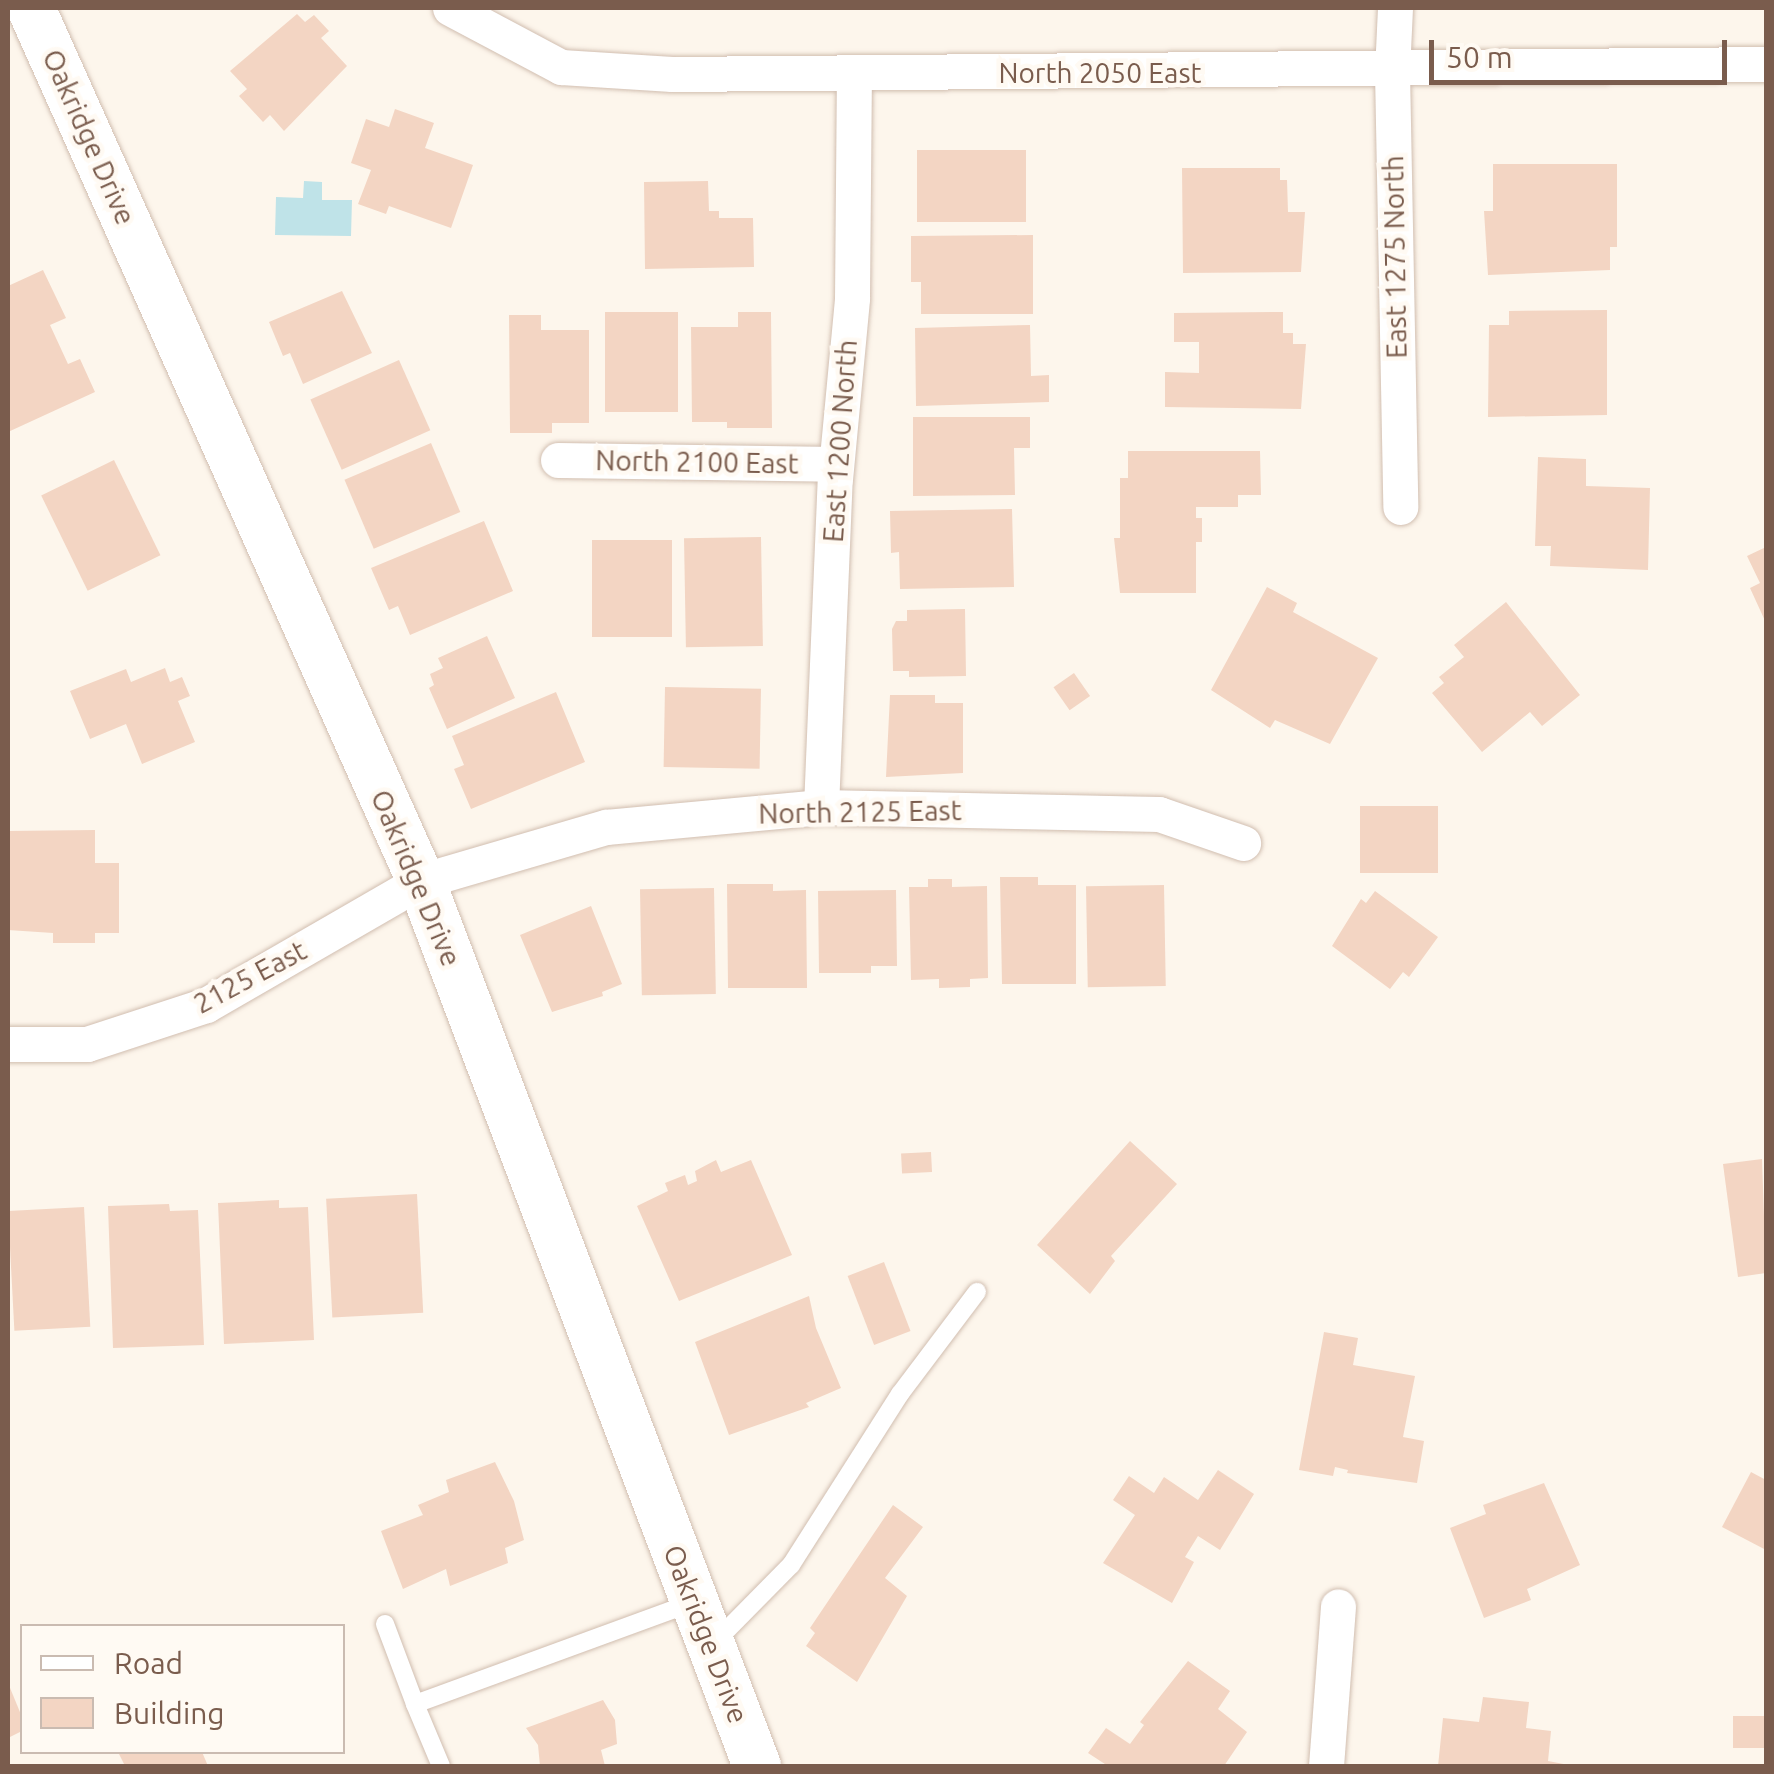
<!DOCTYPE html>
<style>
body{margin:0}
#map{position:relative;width:1774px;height:1774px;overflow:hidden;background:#fdf6ec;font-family:Ubuntu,sans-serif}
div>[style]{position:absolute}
.water>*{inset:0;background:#bfe3e8}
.building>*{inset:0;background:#f3d5c3;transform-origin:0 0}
.roads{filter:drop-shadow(0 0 2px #d1beb0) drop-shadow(0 0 2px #d1beb0)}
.lane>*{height:18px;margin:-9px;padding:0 9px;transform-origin:9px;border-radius:9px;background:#fff}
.street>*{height:35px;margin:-17.5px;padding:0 17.5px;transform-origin:17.5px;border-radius:17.5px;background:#fff}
.secondary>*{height:48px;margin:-24px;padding:0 24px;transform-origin:24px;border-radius:24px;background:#fff}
span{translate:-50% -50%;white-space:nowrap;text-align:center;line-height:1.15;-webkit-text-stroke:9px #fffaf3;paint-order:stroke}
.street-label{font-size:28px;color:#7a5c4d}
.frame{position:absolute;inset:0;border:10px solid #7a5c4d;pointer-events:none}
.legend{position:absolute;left:20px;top:1624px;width:325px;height:130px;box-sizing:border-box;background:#fffaf3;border:2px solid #cabbb1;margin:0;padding:12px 18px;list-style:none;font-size:30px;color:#7a5c4d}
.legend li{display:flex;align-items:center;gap:20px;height:50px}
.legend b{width:50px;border:2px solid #cabbb1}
.scale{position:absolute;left:1429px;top:40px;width:298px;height:45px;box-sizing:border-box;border:5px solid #7a5c4d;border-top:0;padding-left:12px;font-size:30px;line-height:35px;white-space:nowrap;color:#7a5c4d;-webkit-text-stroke:8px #fffaf3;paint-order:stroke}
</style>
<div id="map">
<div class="water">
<div style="clip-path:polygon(304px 181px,322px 182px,322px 200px,352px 200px,351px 236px,275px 235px,276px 197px,303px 198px)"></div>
</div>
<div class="building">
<div style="clip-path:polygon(297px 14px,305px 22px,314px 15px,329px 31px,321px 38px,347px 66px,284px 131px,270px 115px,263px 122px,239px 96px,247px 89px,230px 71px)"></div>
<div style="clip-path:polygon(395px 109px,434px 123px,425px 148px,473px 165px,451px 228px,389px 206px,386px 214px,358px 204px,371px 170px,351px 163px,366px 119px,389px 127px)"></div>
<div style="left:1026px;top:150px;width:72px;height:109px;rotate:90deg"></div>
<div style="clip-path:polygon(1493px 164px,1617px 164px,1617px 247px,1610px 247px,1610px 270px,1488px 275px,1484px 211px,1493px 211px)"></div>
<div style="clip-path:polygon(1182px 168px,1280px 168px,1280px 180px,1287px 180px,1288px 212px,1305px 212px,1301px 272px,1183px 273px)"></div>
<div style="clip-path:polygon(708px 181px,709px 211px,719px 211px,719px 218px,753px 218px,754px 267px,645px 269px,644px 182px)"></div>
<div style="clip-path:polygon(1033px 235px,1033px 314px,921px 314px,921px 282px,911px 282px,911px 236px)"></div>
<div style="clip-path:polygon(43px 270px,66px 318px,50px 325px,68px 364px,80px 359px,95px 392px,8px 432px,8px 286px)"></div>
<div style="clip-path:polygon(342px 291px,372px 353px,303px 384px,290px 353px,283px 356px,269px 322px)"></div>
<div style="clip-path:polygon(1607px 310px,1607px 415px,1488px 417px,1489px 325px,1509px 325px,1509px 311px)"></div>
<div style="left:605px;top:312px;width:73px;height:100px"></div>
<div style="clip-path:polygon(738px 312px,771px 312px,772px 428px,727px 428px,727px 422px,692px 422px,691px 327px,738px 327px)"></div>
<div style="clip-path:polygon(1283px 312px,1283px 333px,1293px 333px,1293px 344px,1306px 344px,1301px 409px,1165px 407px,1165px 372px,1199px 373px,1199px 342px,1174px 342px,1174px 313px)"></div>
<div style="clip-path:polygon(509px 315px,541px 315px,541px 330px,589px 330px,589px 423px,552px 423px,552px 433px,510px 433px)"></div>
<div style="clip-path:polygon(1030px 325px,1031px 376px,1049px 375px,1049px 402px,916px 406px,915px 328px)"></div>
<div style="left:399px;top:360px;width:77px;height:97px;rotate:66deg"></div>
<div style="clip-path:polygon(913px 417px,1030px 417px,1030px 448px,1014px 448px,1015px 495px,913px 496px)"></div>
<div style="left:431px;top:443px;width:75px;height:94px;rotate:67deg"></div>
<div style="clip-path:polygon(1128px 451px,1260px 451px,1261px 495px,1238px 495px,1238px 507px,1196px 507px,1196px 518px,1202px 518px,1202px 542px,1196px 542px,1196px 593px,1120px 593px,1114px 538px,1120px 538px,1120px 478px,1128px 478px)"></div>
<div style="clip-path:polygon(1538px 457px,1586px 459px,1586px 486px,1650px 488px,1648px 570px,1550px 566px,1551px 546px,1535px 546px)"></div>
<div style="left:114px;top:460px;width:106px;height:81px;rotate:64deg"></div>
<div style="clip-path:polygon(1012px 509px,1014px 587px,900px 589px,899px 552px,891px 553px,890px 511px)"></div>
<div style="clip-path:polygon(484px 521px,513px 591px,410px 635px,398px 606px,389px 610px,371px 568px)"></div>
<div style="left:761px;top:537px;width:109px;height:77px;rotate:89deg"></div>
<div style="left:592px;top:540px;width:80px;height:97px"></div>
<div style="clip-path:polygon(1766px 547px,1766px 623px,1750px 588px,1760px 583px,1747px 556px)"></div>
<div style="clip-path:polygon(1267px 587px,1297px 603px,1293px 612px,1378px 658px,1330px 744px,1275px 720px,1270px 728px,1211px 690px)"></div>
<div style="clip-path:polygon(1506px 602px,1580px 695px,1542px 726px,1530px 712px,1482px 752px,1432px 693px,1444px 683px,1439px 677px,1464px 657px,1454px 645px)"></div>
<div style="clip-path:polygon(965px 609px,966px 676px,909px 677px,909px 671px,893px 671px,892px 629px,896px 621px,907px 621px,907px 610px)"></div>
<div style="clip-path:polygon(487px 636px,515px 698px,447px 729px,429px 688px,434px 685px,430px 674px,443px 668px,438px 658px)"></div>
<div style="clip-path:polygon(165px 668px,170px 682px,182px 677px,190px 696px,178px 701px,195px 742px,142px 764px,126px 724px,90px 739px,70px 691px,126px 669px,131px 682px)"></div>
<div style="left:1074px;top:673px;width:28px;height:25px;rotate:55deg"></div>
<div style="left:665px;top:687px;width:96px;height:80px;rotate:1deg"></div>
<div style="clip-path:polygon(556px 692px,585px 762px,471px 809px,454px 769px,464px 765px,452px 736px)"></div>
<div style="clip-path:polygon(890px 695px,935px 695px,935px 703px,963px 703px,963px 773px,886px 777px)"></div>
<div style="left:1360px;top:806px;width:78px;height:67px"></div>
<div style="clip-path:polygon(95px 830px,95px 863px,119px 863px,119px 933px,95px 933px,95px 943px,53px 943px,53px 933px,8px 930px,8px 831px)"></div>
<div style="clip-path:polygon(1000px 877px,1038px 877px,1038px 885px,1076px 885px,1076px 984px,1002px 984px)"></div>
<div style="clip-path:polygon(928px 879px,952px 879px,952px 887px,987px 886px,988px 978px,970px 979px,970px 987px,939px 988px,939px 979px,911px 980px,909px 887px,928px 887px)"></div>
<div style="clip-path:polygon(727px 884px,773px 884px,773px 891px,806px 890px,807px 988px,728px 988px)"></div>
<div style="left:1164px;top:885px;width:101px;height:78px;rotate:89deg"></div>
<div style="left:714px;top:888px;width:106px;height:74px;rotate:89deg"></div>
<div style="clip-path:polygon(896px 890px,897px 966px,871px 966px,871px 973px,819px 973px,818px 891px)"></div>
<div style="clip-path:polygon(1375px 891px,1438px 937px,1409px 977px,1403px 972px,1390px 989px,1332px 946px,1361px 899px,1366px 903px)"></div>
<div style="clip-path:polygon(591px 906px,622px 984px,602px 992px,603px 996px,552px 1012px,520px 935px)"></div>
<div style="clip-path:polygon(1130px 1141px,1177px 1184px,1111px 1256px,1115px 1261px,1090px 1294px,1037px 1245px)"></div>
<div style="left:931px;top:1152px;width:20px;height:30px;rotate:87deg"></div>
<div style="clip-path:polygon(1762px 1159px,1766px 1273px,1738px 1277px,1723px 1164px)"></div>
<div style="clip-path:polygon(716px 1160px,721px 1172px,751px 1160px,792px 1255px,679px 1301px,637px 1206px,668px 1191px,665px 1183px,685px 1175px,688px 1185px,697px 1181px,695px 1171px)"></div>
<div style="left:417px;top:1194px;width:119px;height:91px;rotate:87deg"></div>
<div style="clip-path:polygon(279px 1200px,279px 1208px,308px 1207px,314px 1340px,224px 1344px,218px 1203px)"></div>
<div style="clip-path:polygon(169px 1204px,170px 1211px,198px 1210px,204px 1345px,113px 1348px,108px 1206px)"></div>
<div style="left:84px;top:1207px;width:120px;height:76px;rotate:87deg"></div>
<div style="left:884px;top:1262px;width:74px;height:39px;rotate:69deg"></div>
<div style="clip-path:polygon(809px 1296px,816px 1328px,841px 1388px,806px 1403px,809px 1407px,729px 1435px,695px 1342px)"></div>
<div style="clip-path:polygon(1324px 1332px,1358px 1338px,1353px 1365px,1415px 1376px,1403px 1437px,1424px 1441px,1417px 1483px,1347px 1473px,1348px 1470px,1335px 1467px,1333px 1476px,1299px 1470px)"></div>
<div style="clip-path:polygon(495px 1462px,514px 1501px,524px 1540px,505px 1548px,508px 1563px,450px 1586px,446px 1569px,403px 1589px,381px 1531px,423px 1515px,418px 1505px,449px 1492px,446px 1480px)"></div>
<div style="clip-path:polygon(1218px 1470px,1254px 1494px,1220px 1550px,1198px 1536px,1185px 1557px,1194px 1562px,1172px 1603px,1103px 1563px,1135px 1515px,1113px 1500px,1129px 1476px,1154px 1493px,1164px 1477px,1198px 1500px)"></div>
<div style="clip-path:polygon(1751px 1472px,1766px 1480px,1766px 1550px,1722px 1527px)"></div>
<div style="clip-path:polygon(1544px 1483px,1580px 1565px,1527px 1589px,1531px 1600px,1484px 1618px,1450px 1528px,1486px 1514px,1483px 1505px)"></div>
<div style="clip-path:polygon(893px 1505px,923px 1527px,885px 1578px,907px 1596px,857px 1682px,806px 1646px,815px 1633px,810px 1628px)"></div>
<div style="clip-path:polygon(1188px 1661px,1230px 1691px,1218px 1709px,1247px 1732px,1224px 1766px,1108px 1766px,1088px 1753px,1106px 1728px,1130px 1744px,1144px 1725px,1140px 1722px)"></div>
<div style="clip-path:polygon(8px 1683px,22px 1717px,22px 1731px,8px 1738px)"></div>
<div style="clip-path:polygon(1483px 1697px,1529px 1702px,1526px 1728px,1551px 1731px,1548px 1761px,1574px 1766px,1438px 1766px,1443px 1718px,1479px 1722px)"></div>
<div style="clip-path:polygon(603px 1700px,615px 1720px,617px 1744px,601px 1750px,605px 1766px,540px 1766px,538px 1745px,526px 1728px)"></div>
<div style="left:1733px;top:1716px;width:33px;height:32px"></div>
<div style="clip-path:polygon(118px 1752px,202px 1752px,208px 1766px,125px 1766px)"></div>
</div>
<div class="roads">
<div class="lane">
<div style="left:385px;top:1624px;width:85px;rotate:69.4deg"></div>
<div style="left:715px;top:1642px;width:108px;rotate:-45.4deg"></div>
<div style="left:791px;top:1565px;width:203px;rotate:-57.5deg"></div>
<div style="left:900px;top:1394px;width:128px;rotate:-53deg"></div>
<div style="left:441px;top:1766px;width:67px;rotate:-112.8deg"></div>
<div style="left:415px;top:1704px;width:297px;rotate:-20.1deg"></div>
</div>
<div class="street">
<div style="left:450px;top:8px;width:126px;rotate:28deg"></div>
<div style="left:561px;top:67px;width:111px;rotate:3.6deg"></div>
<div style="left:672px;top:74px;width:1094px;rotate:-0.52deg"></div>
<div style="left:1395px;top:8px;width:63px;rotate:92.7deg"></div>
<div style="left:1392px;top:71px;width:436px;rotate:88.9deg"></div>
<div style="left:558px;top:460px;width:278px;rotate:0.8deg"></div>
<div style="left:821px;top:807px;width:328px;rotate:-87.6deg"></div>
<div style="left:835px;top:479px;width:182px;rotate:-84.6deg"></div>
<div style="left:852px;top:298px;width:224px;rotate:-89.5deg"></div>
<div style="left:8px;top:1044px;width:79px"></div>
<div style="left:87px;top:1044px;width:125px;rotate:-18.1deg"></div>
<div style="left:206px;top:1005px;width:248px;rotate:-30deg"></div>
<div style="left:421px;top:881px;width:193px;rotate:-16.3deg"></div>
<div style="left:606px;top:827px;width:216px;rotate:-5.3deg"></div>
<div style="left:821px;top:807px;width:338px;rotate:1.2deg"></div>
<div style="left:1159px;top:814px;width:89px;rotate:19deg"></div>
<div style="left:1326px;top:1766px;width:160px;rotate:-85.7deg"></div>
</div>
<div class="secondary">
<div style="left:31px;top:8px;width:956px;rotate:65.93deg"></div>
<div style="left:421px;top:881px;width:947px;rotate:69.21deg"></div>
</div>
</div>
<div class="street-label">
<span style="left:1100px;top:73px">North 2050 East</span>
<span style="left:89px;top:137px;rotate:66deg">Oakridge Drive</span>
<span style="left:1395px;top:257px;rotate:-91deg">East 1275 North</span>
<span style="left:840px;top:441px;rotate:-86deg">East 1200 North</span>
<span style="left:697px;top:462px;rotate:1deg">North 2100 East</span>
<span style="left:860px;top:812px;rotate:-1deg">North 2125 East</span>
<span style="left:416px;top:878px;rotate:67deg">Oakridge Drive</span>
<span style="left:250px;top:977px;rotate:-28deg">2125 East</span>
<span style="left:706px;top:1634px;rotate:69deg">Oakridge Drive</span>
</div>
<div class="frame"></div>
<ul class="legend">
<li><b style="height:12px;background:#fff"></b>Road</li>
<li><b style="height:28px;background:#f3d5c3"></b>Building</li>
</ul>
<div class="scale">50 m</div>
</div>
